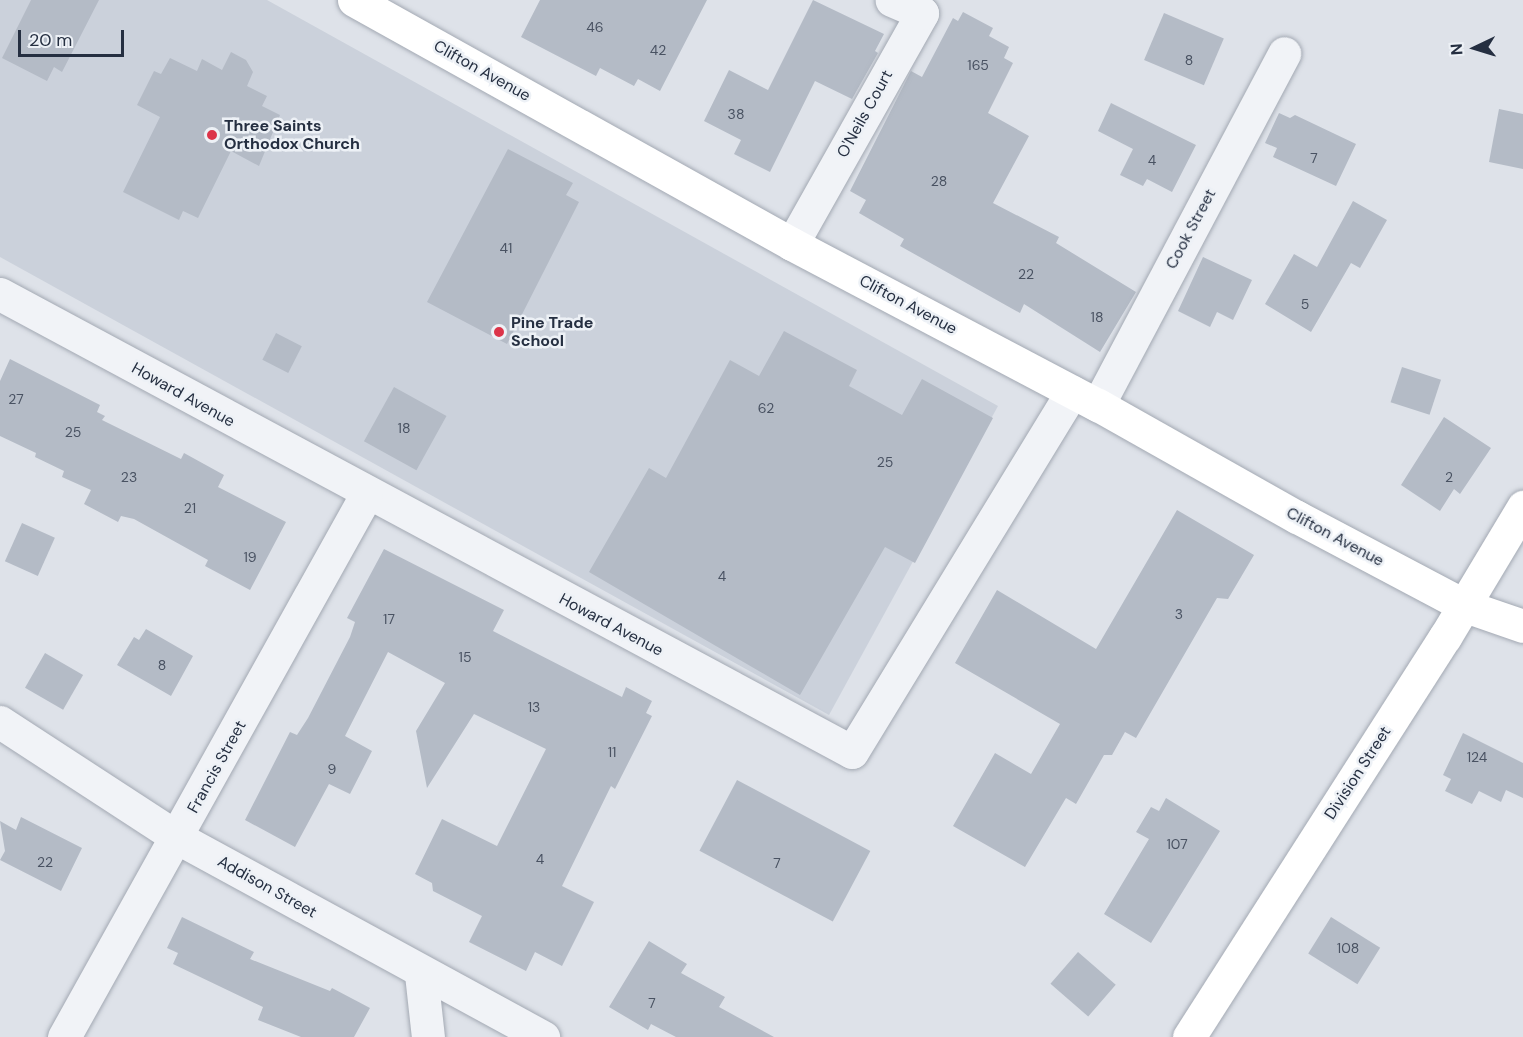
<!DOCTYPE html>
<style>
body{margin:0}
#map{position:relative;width:1523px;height:1037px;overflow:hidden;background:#dee2e9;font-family:"DM Sans",sans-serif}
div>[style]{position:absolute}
.built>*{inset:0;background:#cbd1db}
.building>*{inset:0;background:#b4bbc6;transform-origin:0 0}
.roads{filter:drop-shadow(0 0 2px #a3a9b3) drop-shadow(0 0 2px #a3a9b3)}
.street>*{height:33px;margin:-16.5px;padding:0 16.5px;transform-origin:16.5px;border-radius:16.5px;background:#f1f3f7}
.secondary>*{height:33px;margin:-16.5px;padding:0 16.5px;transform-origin:16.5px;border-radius:16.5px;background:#fff}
.dots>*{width:16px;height:16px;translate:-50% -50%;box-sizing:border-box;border:3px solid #edf1f6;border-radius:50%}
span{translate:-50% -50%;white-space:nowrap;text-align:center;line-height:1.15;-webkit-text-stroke:5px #edf1f6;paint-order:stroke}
.number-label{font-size:14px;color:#495262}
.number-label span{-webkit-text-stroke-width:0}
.street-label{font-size:16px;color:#252f41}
.poi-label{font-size:16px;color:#252f41;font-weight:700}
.left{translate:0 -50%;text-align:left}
.north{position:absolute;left:1445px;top:18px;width:60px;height:60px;-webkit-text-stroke:4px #edf1f6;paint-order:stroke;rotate:266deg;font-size:16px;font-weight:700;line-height:24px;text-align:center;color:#252f41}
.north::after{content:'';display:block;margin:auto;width:21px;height:27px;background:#252f41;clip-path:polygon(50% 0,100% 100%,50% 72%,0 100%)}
.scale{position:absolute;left:18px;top:30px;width:106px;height:27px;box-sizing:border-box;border:3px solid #252f41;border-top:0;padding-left:8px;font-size:18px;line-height:21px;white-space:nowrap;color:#252f41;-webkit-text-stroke:4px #edf1f6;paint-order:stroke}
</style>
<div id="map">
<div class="built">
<div style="clip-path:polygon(0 0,267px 0,998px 406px,829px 715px,0 257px)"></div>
</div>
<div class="building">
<div style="clip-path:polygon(31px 0,99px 0,62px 72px,54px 67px,47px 81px,2px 58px)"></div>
<div style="clip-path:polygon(540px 0,707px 0,660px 91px,638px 79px,634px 86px,600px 68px,596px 76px,521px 37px)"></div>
<div style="clip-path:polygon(813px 0,884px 34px,875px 51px,878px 53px,852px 99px,815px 81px,770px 172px,734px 154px,741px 140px,704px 121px,729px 70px,768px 90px)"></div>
<div style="clip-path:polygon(963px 12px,993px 28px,989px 36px,1009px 47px,1004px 58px,1013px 63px,988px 113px,1029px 136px,993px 203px,1059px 237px,1056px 243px,1136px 292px,1100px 352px,1024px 304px,1020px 313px,900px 246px,904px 239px,859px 213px,866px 200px,850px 191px,911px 71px,922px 77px,953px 18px,958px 21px)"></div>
<div style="left:1164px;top:13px;width:65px;height:51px;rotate:23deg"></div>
<div style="clip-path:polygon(231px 52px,246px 60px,253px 72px,247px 86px,267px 96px,262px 106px,280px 115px,259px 166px,231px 151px,198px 218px,183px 211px,179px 220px,123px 192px,160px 117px,137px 105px,154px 71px,161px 74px,170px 58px,197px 71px,202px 59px,222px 70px)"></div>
<div style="clip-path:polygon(1111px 103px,1196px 145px,1172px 192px,1147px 179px,1143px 186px,1120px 175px,1133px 149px,1098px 131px)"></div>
<div style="clip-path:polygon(1499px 109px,1523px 114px,1523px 169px,1489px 162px)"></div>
<div style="clip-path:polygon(1279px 113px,1290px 118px,1295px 115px,1356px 144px,1336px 186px,1273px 157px,1277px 148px,1265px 143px)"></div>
<div style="clip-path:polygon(508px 149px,573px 183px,566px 195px,579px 202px,507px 344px,427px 302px)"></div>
<div style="clip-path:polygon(1353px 201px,1387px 220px,1360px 268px,1351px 263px,1311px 332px,1265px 304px,1294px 254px,1317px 267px)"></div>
<div style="clip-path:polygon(1203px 257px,1252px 280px,1233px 320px,1217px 312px,1210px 327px,1178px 311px)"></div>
<div style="clip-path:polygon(784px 331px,857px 370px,849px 386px,902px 415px,922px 379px,993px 418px,915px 563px,885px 547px,800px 695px,589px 572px,649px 468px,666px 478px,730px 360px,759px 376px)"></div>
<div style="left:276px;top:333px;width:29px;height:30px;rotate:27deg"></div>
<div style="clip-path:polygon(10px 359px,100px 405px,97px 412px,105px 416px,102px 420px,181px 459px,184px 453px,224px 475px,218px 487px,286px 522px,250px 590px,205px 566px,208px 560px,134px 519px,121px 516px,118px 522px,84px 504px,91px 490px,62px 477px,64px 471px,35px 457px,36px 453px,0 436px,0 381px)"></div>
<div style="left:1402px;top:367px;width:41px;height:37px;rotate:18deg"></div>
<div style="left:394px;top:387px;width:60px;height:62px;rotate:29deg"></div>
<div style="clip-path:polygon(1444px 417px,1491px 448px,1460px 494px,1454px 489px,1440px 511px,1401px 485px)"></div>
<div style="clip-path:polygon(1177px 510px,1254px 555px,1228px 599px,1217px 598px,1136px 738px,1125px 732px,1112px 755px,1104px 755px,1076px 804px,1066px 798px,1025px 867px,953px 826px,995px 753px,1031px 774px,1060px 724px,955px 663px,997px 590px,1096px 649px)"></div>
<div style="left:22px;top:523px;width:36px;height:42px;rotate:24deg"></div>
<div style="clip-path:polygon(384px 549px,504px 610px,493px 631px,622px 697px,626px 687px,652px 701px,646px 713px,652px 716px,615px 789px,611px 786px,562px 886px,594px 902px,562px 966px,535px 952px,526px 971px,469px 942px,482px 916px,433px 891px,432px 883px,415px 874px,442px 819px,497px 846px,546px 749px,474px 714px,427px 788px,416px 731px,445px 683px,388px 652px,345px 736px,372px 751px,350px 794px,329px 784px,295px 847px,245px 820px,290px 732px,297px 735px,308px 718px,350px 637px,355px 622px,347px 618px)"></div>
<div style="clip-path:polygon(146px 629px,193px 656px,171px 696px,117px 665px,134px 637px,139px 640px)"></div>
<div style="left:45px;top:653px;width:44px;height:40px;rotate:30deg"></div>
<div style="clip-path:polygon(1463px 733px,1523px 763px,1523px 798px,1506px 790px,1501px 802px,1479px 791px,1472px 804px,1445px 791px,1451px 779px,1443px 775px)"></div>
<div style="left:737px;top:780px;width:151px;height:80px;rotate:28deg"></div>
<div style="clip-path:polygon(1166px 798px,1220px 831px,1151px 943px,1104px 914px,1149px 839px,1136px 832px,1151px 807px,1159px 811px)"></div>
<div style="clip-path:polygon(21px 817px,82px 848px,61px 891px,0 860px,5px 851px,0 821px,16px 830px)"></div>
<div style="clip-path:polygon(182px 917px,254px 952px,250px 959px,330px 991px,332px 988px,370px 1008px,354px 1037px,301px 1037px,258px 1020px,263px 1007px,173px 964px,178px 953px,167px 948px)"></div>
<div style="left:1331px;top:917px;width:58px;height:43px;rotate:32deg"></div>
<div style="clip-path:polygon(649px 941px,687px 964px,681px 973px,725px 997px,719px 1007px,774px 1037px,676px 1037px,651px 1024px,648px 1030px,609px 1007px)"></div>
<div style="left:1078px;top:952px;width:50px;height:42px;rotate:41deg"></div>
</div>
<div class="roads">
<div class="street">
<div style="left:792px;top:244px;width:265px;rotate:-60.6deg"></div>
<div style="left:922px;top:13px;width:33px;rotate:-157deg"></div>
<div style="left:0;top:294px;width:967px;rotate:28.26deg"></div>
<div style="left:852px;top:752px;width:422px;rotate:-58.6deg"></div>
<div style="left:1098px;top:405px;width:398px;rotate:-62.1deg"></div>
<div style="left:0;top:722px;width:212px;rotate:33.1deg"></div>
<div style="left:178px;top:838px;width:416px;rotate:28.6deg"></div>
<div style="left:421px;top:974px;width:63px;rotate:83.7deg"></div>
<div style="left:64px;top:1037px;width:620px;rotate:-60.87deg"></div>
</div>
<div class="secondary">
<div style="left:354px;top:0;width:501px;rotate:29.12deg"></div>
<div style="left:792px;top:244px;width:346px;rotate:27.8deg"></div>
<div style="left:1098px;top:405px;width:228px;rotate:29.4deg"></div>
<div style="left:1297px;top:517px;width:190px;rotate:27.9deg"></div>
<div style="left:1465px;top:606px;width:61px;rotate:19deg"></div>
<div style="left:1189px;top:1037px;width:475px;rotate:-57.4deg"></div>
<div style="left:1445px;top:637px;width:152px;rotate:-59deg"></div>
</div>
</div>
<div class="dots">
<div style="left:212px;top:135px;background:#dc3449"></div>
<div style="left:499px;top:332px;background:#dc3449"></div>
</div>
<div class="number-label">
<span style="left:595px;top:27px">46</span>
<span style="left:658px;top:50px">42</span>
<span style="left:1189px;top:60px">8</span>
<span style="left:978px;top:65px">165</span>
<span style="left:736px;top:114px">38</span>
<span style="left:1314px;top:158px">7</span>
<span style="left:1152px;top:160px">4</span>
<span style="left:939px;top:181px">28</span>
<span style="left:506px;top:248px">41</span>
<span style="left:1026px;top:274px">22</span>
<span style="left:1305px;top:304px">5</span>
<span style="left:1097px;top:317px">18</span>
<span style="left:16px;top:399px">27</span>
<span style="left:766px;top:408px">62</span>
<span style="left:404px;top:428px">18</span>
<span style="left:73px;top:432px">25</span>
<span style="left:885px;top:462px">25</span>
<span style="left:129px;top:477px">23</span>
<span style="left:1449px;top:477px">2</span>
<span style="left:190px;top:508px">21</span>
<span style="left:250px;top:557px">19</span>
<span style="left:722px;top:576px">4</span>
<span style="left:1179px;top:614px">3</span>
<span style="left:389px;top:619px">17</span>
<span style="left:465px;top:657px">15</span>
<span style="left:162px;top:665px">8</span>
<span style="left:534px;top:707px">13</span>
<span style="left:612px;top:752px">11</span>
<span style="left:1477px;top:757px">124</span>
<span style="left:332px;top:769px">9</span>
<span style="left:1177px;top:844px">107</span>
<span style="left:540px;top:859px">4</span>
<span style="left:45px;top:862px">22</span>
<span style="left:777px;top:863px">7</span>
<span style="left:1348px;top:948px">108</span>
<span style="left:652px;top:1003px">7</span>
</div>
<div class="street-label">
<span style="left:482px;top:71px;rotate:29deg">Clifton Avenue</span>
<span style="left:865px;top:114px;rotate:-61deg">O'Neils Court</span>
<span style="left:1191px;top:229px;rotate:-62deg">Cook Street</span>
<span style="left:908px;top:305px;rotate:28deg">Clifton Avenue</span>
<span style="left:183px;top:395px;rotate:29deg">Howard Avenue</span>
<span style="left:1335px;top:537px;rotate:28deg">Clifton Avenue</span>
<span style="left:611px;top:625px;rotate:28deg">Howard Avenue</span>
<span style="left:217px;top:767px;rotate:-61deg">Francis Street</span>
<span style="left:1358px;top:773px;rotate:-57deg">Division Street</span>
<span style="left:267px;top:887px;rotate:29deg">Addison Street</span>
</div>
<div class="poi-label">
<span class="left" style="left:224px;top:135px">Three Saints<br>Orthodox Church</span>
<span class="left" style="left:511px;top:332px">Pine Trade<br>School</span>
</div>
<div class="north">N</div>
<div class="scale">20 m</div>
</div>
